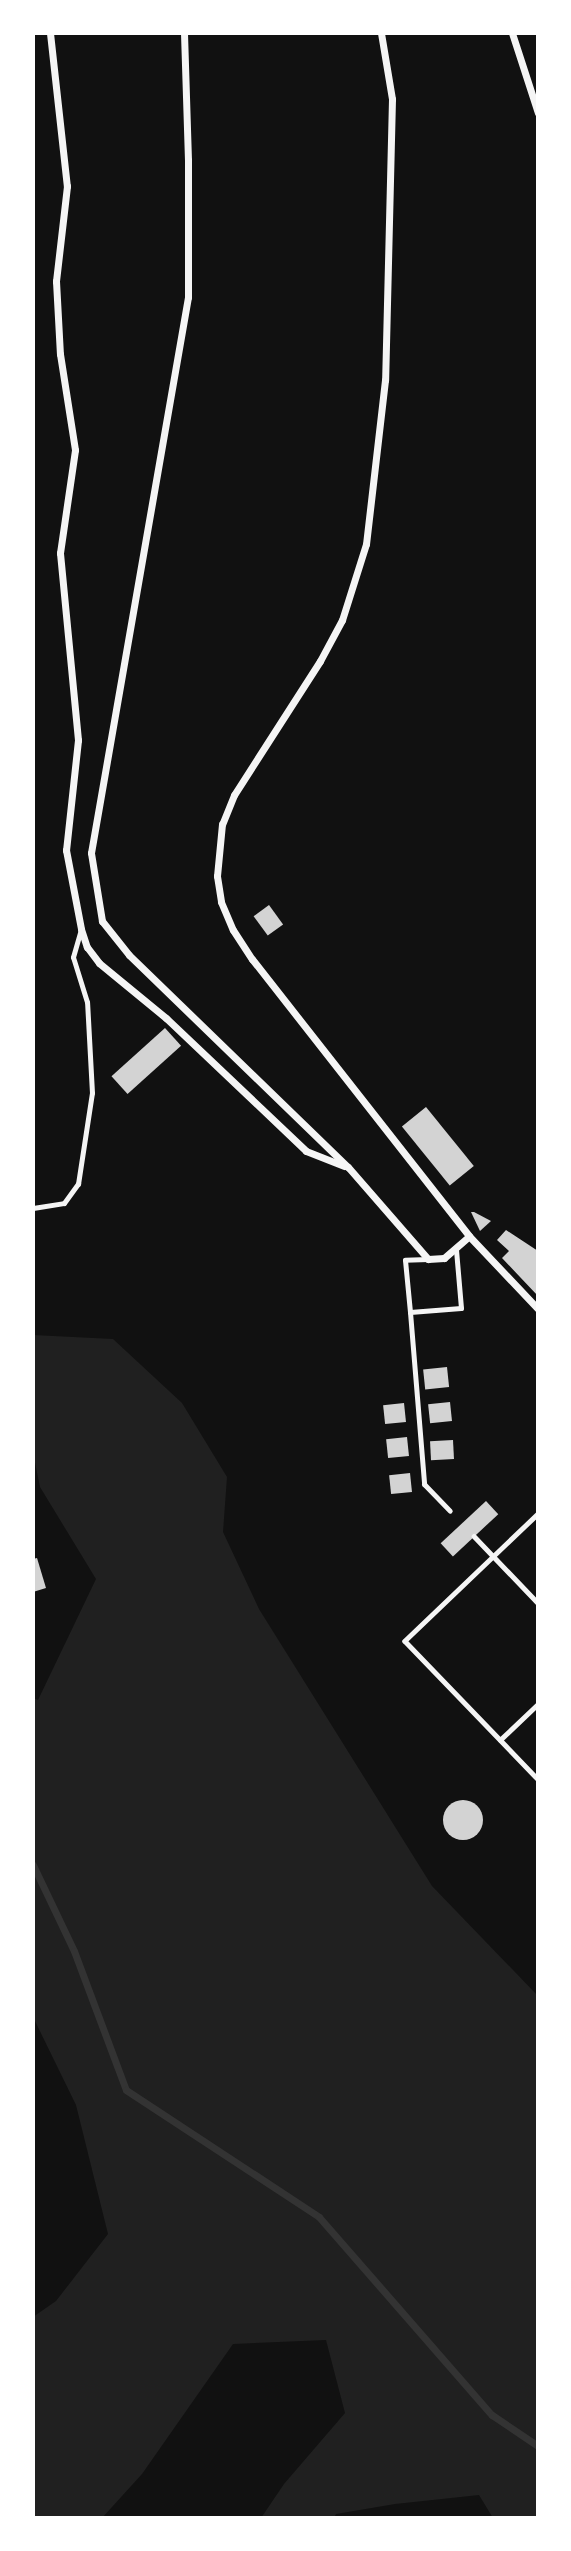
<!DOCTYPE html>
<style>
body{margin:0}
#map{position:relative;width:571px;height:2551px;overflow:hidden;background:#111;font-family:Rubik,sans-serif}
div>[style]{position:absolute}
.green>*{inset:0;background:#202020}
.stream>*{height:7px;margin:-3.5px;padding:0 3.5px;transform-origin:3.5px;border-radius:3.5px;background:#333}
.building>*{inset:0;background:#d3d3d3;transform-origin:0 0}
.round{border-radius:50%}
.path>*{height:4.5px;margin:-2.25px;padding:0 2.25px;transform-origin:2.25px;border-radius:2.25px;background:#f5f5f5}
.service>*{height:5px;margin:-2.5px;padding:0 2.5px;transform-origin:2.5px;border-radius:2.5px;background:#f5f5f5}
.minor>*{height:7px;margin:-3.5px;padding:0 3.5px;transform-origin:3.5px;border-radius:3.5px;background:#f5f5f5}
span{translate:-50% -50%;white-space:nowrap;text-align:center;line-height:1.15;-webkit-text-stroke:5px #fff;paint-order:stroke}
.frame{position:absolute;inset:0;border:35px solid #fff;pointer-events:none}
</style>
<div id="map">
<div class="green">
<div style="clip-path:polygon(33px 1335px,113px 1339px,182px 1403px,227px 1477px,223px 1532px,259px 1609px,432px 1886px,538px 1996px,538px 2518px,493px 2518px,479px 2495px,395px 2504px,336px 2514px,334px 2518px,261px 2518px,284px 2484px,345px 2413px,326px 2340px,233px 2344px,142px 2474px,102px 2518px,33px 2518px,33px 2317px,56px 2301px,108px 2234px,76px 2105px,33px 2017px,33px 1698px,38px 1700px,96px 1579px,40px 1487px,33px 1453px)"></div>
</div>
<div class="stream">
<div style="left:33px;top:1865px;width:95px;rotate:64.5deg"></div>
<div style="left:74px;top:1951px;width:148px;rotate:69.5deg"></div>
<div style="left:126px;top:2090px;width:231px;rotate:33.3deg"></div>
<div style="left:319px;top:2217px;width:263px;rotate:48.9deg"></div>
<div style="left:492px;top:2415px;width:55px;rotate:34deg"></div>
</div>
<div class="building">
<div style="left:269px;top:905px;width:24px;height:19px;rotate:54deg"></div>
<div style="left:165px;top:1028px;width:24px;height:72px;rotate:48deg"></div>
<div style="left:426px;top:1107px;width:76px;height:31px;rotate:51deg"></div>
<div style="clip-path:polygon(471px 1212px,474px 1212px,491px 1221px,480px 1231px)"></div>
<div style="clip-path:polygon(506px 1230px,538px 1251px,538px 1296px,502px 1258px,509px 1251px,497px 1240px)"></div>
<div style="left:447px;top:1367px;width:20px;height:24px;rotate:84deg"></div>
<div style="left:450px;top:1402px;width:19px;height:22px;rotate:84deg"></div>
<div style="left:404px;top:1403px;width:19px;height:21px;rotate:84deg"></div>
<div style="left:407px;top:1437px;width:19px;height:21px;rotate:84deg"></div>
<div style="left:453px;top:1440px;width:19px;height:23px;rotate:87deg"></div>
<div style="left:410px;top:1473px;width:19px;height:21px;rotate:84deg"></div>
<div style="left:486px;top:1501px;width:18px;height:62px;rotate:47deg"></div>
<div style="clip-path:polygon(37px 1558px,46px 1588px,33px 1592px,33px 1559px)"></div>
<div class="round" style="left:443px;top:1800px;width:40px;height:40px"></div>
</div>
<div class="path">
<div style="left:538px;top:1514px;width:184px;rotate:136.3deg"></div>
<div style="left:405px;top:1641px;width:192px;rotate:46.1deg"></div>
<div style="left:474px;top:1536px;width:93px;rotate:46.3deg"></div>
<div style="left:500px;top:1740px;width:52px;rotate:-43.5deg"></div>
</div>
<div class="service">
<div style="left:33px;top:1208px;width:31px;rotate:-9deg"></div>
<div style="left:64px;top:1203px;width:24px;rotate:-54deg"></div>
<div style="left:78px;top:1184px;width:92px;rotate:-81.3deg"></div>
<div style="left:92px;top:1093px;width:91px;rotate:-93.1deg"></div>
<div style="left:87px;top:1002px;width:47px;rotate:-107.3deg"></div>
<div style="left:73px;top:957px;width:29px;rotate:-74deg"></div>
<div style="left:428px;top:1259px;width:23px;rotate:178deg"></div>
<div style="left:405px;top:1260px;width:52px;rotate:84.5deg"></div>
<div style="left:410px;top:1312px;width:51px;rotate:-4.5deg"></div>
<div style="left:461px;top:1308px;width:58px;rotate:-94.9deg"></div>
<div style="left:410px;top:1312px;width:173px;rotate:85.3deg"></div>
<div style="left:424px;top:1484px;width:37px;rotate:46deg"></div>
</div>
<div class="minor">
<div style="left:50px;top:33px;width:154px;rotate:83.7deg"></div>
<div style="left:67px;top:186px;width:96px;rotate:96.6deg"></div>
<div style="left:56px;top:281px;width:73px;rotate:86.9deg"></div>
<div style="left:60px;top:354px;width:97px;rotate:81.1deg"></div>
<div style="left:75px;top:450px;width:104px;rotate:98.3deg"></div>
<div style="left:60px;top:553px;width:188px;rotate:84.5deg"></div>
<div style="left:78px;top:740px;width:111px;rotate:96.2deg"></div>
<div style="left:66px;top:850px;width:80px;rotate:79.2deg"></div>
<div style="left:81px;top:929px;width:19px;rotate:72deg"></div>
<div style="left:87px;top:947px;width:20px;rotate:53deg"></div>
<div style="left:99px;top:963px;width:87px;rotate:39.4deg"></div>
<div style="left:166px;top:1018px;width:193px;rotate:43.5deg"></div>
<div style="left:306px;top:1151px;width:41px;rotate:21.5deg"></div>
<div style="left:184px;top:33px;width:127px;rotate:88.2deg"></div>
<div style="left:188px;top:160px;width:137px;rotate:90deg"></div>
<div style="left:188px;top:297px;width:564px;rotate:99.9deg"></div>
<div style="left:91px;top:853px;width:69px;rotate:80.8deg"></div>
<div style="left:102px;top:921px;width:43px;rotate:51.5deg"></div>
<div style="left:129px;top:955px;width:305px;rotate:44.1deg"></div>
<div style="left:348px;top:1167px;width:122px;rotate:49deg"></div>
<div style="left:428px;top:1259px;width:16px;rotate:-4deg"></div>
<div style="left:444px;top:1258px;width:33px;rotate:-41deg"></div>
<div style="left:381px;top:33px;width:67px;rotate:80.5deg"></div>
<div style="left:392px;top:99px;width:281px;rotate:91.4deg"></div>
<div style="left:385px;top:380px;width:165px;rotate:96.6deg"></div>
<div style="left:366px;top:544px;width:80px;rotate:107.5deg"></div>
<div style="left:342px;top:620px;width:47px;rotate:118.2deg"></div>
<div style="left:320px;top:661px;width:159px;rotate:122.7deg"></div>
<div style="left:234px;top:795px;width:31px;rotate:112deg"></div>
<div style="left:222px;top:824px;width:52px;rotate:95.5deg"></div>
<div style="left:217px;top:876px;width:26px;rotate:81deg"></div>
<div style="left:221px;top:902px;width:30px;rotate:67deg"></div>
<div style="left:233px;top:930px;width:35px;rotate:57deg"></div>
<div style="left:252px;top:959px;width:352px;rotate:51.9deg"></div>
<div style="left:469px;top:1236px;width:100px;rotate:46.6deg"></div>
<div style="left:512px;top:33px;width:84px;rotate:72deg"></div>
</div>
<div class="frame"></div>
</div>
